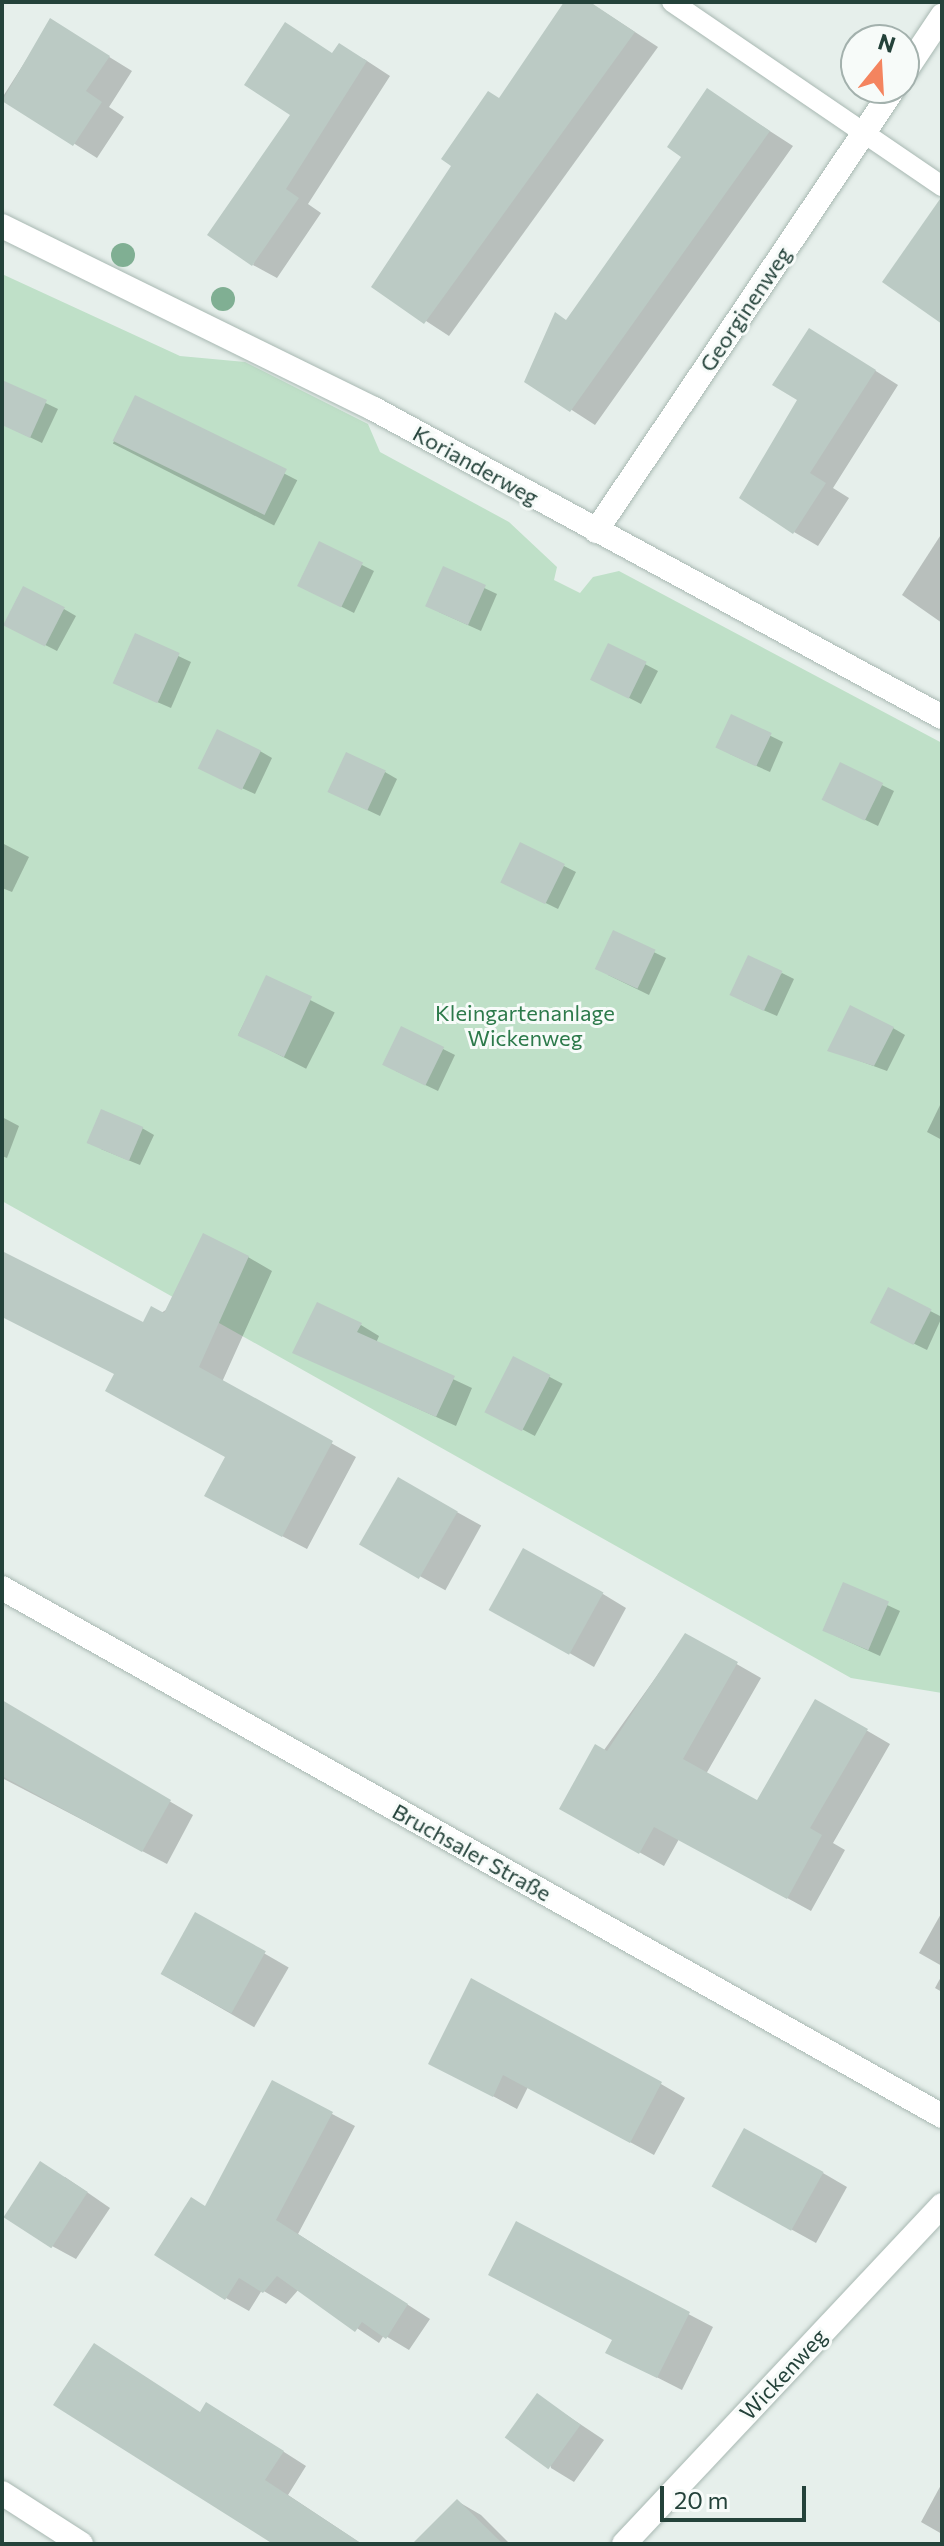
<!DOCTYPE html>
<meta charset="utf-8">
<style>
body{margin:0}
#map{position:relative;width:944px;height:2546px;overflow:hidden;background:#e6efeb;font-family:Commissioner,sans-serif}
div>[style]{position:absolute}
.green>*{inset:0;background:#bfe0c8}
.shadow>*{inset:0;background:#0003;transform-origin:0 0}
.building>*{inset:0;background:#bbcac4;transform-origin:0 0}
.roads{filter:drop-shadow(0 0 2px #a8b8b2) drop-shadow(0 0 2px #a8b8b2)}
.lane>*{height:20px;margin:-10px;padding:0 10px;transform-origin:10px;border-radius:10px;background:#fff}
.street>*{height:24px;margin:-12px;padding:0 12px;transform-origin:12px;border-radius:12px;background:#fff}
.trees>*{width:24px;height:24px;margin:-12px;border-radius:50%;background:#80af93}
span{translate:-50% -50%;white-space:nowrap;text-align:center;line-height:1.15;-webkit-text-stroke:6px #f7fbf9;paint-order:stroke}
.street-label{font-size:22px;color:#24423a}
.park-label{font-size:22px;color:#2d7a4b}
.frame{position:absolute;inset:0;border:4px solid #24423a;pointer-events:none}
.north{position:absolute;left:840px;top:24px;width:80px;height:80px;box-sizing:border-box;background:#f7fbf9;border:2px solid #a3b1ad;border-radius:50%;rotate:18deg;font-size:22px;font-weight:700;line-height:32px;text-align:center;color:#24423a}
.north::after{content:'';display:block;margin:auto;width:28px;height:36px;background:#f4845f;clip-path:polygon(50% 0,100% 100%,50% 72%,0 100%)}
.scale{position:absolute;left:660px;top:2486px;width:146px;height:36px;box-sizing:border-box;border:4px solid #24423a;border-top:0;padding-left:10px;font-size:24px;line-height:28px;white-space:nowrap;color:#24423a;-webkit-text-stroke:6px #f7fbf9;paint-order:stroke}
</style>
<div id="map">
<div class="green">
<div style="clip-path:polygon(2px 274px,180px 356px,245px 362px,368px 424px,380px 452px,509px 522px,557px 567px,554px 580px,580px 593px,593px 577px,619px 571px,942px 743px,942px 1693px,851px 1678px,2px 1201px)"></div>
</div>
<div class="shadow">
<div style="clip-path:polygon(567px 2px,589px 2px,658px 47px,449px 336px,374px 287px)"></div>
<div style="clip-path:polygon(51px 21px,132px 71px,109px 107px,124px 117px,97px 158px,2px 98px)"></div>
<div style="clip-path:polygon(334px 54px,364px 59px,390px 76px,308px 204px,321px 213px,277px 278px,253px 265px)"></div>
<div style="clip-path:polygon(708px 91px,793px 146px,595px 425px,527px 381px,684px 157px)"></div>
<div style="clip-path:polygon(833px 344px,898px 385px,833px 488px,849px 498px,818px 546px,794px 532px)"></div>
<div style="clip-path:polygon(2px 382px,58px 409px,42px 443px,2px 424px)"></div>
<div style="left:136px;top:398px;width:181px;height:51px;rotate:27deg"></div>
<div style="clip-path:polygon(942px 533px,942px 623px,902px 595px)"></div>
<div style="clip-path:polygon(320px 544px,374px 571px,354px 613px,312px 592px)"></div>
<div style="clip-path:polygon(444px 569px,497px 594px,481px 631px,439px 612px)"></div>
<div style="clip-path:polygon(64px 609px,76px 616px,57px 651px,18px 631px)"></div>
<div style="clip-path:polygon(136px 636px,191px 662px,171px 708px,127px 689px)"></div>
<div style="clip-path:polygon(609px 645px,658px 671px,641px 704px,604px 685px)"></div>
<div style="clip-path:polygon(732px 717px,783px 742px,770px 772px,730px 754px)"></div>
<div style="clip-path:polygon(260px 751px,272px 758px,255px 794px,213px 775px)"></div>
<div style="clip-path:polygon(841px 765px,894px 791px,878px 826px,836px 806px)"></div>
<div style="clip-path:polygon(385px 772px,397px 779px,380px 816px,342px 798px)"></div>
<div style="clip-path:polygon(2px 843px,29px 857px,12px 892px,2px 888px)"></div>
<div style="clip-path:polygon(564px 866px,576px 872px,558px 909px,515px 888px)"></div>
<div style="clip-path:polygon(614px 933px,666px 958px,649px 995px,608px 975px)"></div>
<div style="clip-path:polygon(782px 973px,794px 979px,777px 1016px,743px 1001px)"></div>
<div style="left:267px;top:978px;width:76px;height:63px;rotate:27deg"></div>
<div style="clip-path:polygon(893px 1028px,905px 1035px,887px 1071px,830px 1050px)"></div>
<div style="clip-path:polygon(443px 1049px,455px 1055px,438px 1091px,396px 1071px)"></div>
<div style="clip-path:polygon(942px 1101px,942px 1140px,927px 1132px)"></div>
<div style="clip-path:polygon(2px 1117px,19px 1126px,7px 1158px,2px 1156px)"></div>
<div style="clip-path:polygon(142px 1128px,154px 1135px,140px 1165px,101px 1149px)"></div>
<div style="clip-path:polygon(248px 1257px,272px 1271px,222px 1382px,356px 1457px,307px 1549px,230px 1509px,227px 1457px,116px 1374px,2px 1316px,2px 1280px,144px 1324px)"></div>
<div style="clip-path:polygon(889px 1290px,942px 1317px,927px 1350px,884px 1329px)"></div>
<div style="clip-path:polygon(361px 1325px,379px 1336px,376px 1343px,472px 1388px,456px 1426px,294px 1352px)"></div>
<div style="left:514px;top:1358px;width:55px;height:59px;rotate:28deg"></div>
<div style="left:399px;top:1480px;width:94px;height:74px;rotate:29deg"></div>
<div style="clip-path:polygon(844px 1585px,900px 1611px,880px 1656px,836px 1636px)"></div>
<div style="clip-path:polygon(603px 1594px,626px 1608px,594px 1667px,492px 1609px)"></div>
<div style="clip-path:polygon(686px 1635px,761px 1678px,706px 1774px,758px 1802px,816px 1701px,890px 1744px,833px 1843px,845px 1850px,811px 1911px,679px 1839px,664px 1866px,562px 1809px)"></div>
<div style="clip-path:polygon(2px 1703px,193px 1815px,167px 1864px,2px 1778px)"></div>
<div style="clip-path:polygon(942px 1912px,942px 1966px,919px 1953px)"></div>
<div style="left:196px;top:1914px;width:107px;height:69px;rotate:30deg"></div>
<div style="clip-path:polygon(942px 1975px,942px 1992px,935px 1988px)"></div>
<div style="clip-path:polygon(431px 2063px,661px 2084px,685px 2098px,654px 2155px,528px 2087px,517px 2109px)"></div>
<div style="clip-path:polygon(273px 2083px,355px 2126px,298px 2234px,430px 2319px,409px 2350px,384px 2335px,379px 2343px,299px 2289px,286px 2304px,262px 2290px,249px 2311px,226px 2298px,206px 2208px)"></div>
<div style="clip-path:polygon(823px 2173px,847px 2187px,816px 2243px,738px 2200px)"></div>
<div style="clip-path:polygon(65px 2177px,110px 2208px,76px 2259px,52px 2246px)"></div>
<div style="clip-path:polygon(517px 2224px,713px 2327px,682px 2390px,607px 2352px,614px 2340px)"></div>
<div style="clip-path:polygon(538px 2396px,604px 2440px,574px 2482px,551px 2468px)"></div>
<div style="clip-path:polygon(202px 2413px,231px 2418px,306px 2466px,288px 2495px,362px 2544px,277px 2544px)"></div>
<div style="clip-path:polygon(942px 2483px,942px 2534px,921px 2522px)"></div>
<div style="clip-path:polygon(457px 2501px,481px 2515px,510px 2544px,415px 2544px)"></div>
</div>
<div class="building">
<div style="clip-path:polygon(564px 2px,590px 2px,635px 32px,424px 324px,371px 287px,451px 166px,441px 159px,488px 91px,499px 98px)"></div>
<div style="clip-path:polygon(50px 18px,110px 56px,86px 91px,102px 102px,73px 146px,2px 101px)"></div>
<div style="clip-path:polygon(285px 22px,332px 53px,339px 43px,367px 61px,286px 189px,299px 198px,252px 266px,207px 235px,290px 115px,244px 85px)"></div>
<div style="clip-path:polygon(707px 88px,770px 131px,570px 412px,524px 382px,555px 312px,566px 320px,681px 157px,667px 147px)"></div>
<div style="clip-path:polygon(940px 199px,942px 199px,942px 324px,882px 282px)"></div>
<div style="clip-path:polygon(809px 328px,876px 370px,810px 473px,826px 483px,793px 534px,739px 498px,797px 400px,772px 385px)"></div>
<div style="clip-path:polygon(2px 380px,47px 400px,30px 438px,2px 425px)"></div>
<div style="left:135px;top:395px;width:169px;height:51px;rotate:26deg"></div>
<div style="left:319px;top:541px;width:49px;height:50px;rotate:26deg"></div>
<div style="left:443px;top:566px;width:47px;height:44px;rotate:24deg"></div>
<div style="left:23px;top:586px;width:47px;height:44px;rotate:27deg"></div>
<div style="left:135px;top:633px;width:49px;height:55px;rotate:24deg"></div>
<div style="left:608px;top:643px;width:43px;height:41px;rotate:26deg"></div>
<div style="left:731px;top:714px;width:45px;height:37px;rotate:25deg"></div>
<div style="left:217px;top:729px;width:49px;height:44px;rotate:26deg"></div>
<div style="left:346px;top:752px;width:44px;height:44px;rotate:25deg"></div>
<div style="left:840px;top:762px;width:48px;height:42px;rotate:26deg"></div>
<div style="left:520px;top:842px;width:50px;height:45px;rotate:26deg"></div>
<div style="left:613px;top:930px;width:47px;height:43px;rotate:25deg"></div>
<div style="left:748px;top:955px;width:38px;height:44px;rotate:25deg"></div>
<div style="left:266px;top:975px;width:51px;height:67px;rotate:25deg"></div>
<div style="clip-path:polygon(850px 1005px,894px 1027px,874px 1066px,827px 1051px)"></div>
<div style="left:401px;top:1026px;width:48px;height:43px;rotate:26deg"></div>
<div style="left:101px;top:1109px;width:46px;height:37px;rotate:23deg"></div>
<div style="clip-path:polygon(203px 1233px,249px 1256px,199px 1367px,333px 1441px,282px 1537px,204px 1496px,225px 1457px,105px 1391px,114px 1374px,2px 1317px,2px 1251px,143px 1322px,151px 1306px,164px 1313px)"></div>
<div style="left:888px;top:1287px;width:49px;height:40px;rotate:27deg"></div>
<div style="clip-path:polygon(317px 1302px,362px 1323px,357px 1332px,455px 1376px,436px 1417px,292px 1353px)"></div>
<div style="left:513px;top:1356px;width:42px;height:63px;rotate:27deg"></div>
<div style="left:398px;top:1477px;width:69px;height:78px;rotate:30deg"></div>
<div style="left:523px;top:1548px;width:92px;height:71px;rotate:29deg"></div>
<div style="left:843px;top:1582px;width:50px;height:53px;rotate:23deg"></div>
<div style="clip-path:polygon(685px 1633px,738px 1662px,683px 1759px,757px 1800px,815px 1699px,868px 1729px,810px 1828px,822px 1835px,787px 1899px,654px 1827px,639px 1854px,559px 1809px,595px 1744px,607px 1751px)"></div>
<div style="clip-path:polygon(2px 1700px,171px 1800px,142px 1852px,2px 1776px)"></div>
<div style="left:195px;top:1912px;width:81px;height:71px;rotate:29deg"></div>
<div style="clip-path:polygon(471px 1978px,662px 2082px,630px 2143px,503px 2075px,493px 2097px,428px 2064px)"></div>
<div style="clip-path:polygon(272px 2080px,333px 2112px,276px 2220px,408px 2304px,386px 2339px,362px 2322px,355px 2332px,277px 2276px,263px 2293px,239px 2278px,225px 2300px,154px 2255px,191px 2197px,205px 2206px)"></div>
<div style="left:744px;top:2128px;width:91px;height:67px;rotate:29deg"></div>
<div style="left:40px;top:2161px;width:57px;height:67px;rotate:33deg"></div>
<div style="clip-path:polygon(516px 2221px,690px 2312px,657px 2378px,605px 2353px,612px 2340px,488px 2275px)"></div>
<div style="clip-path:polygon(94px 2343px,200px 2412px,206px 2402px,284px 2451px,265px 2480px,362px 2544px,273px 2544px,53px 2405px)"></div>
<div style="left:537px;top:2393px;width:54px;height:55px;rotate:36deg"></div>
<div style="clip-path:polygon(457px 2499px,503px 2544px,412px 2544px)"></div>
</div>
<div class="roads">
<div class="lane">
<div style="left:672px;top:2px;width:327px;rotate:34.3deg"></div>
</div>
<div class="street">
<div style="left:904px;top:73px;width:69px;rotate:-56.3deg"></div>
<div style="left:2px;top:226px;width:415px;rotate:26.2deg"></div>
<div style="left:374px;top:409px;width:646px;rotate:28.47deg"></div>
<div style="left:596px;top:531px;width:534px;rotate:-56.07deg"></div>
<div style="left:2px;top:1588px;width:1078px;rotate:29.32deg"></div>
<div style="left:2px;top:2493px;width:94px;rotate:32.8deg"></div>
<div style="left:624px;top:2544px;width:465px;rotate:-46.8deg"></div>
</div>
</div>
<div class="trees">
<div style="left:123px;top:255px"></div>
<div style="left:223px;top:299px"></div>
</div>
<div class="street-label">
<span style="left:745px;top:309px;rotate:-56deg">Georginenweg</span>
<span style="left:476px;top:465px;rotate:29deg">Korianderweg</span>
<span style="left:472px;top:1852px;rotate:29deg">Bruchsaler Straße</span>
<span style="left:783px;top:2374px;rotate:-47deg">Wickenweg</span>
</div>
<div class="park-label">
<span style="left:525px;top:1025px">Kleingartenanlage<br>Wickenweg</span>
</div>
<div class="frame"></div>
<div class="north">N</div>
<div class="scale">20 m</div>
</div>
